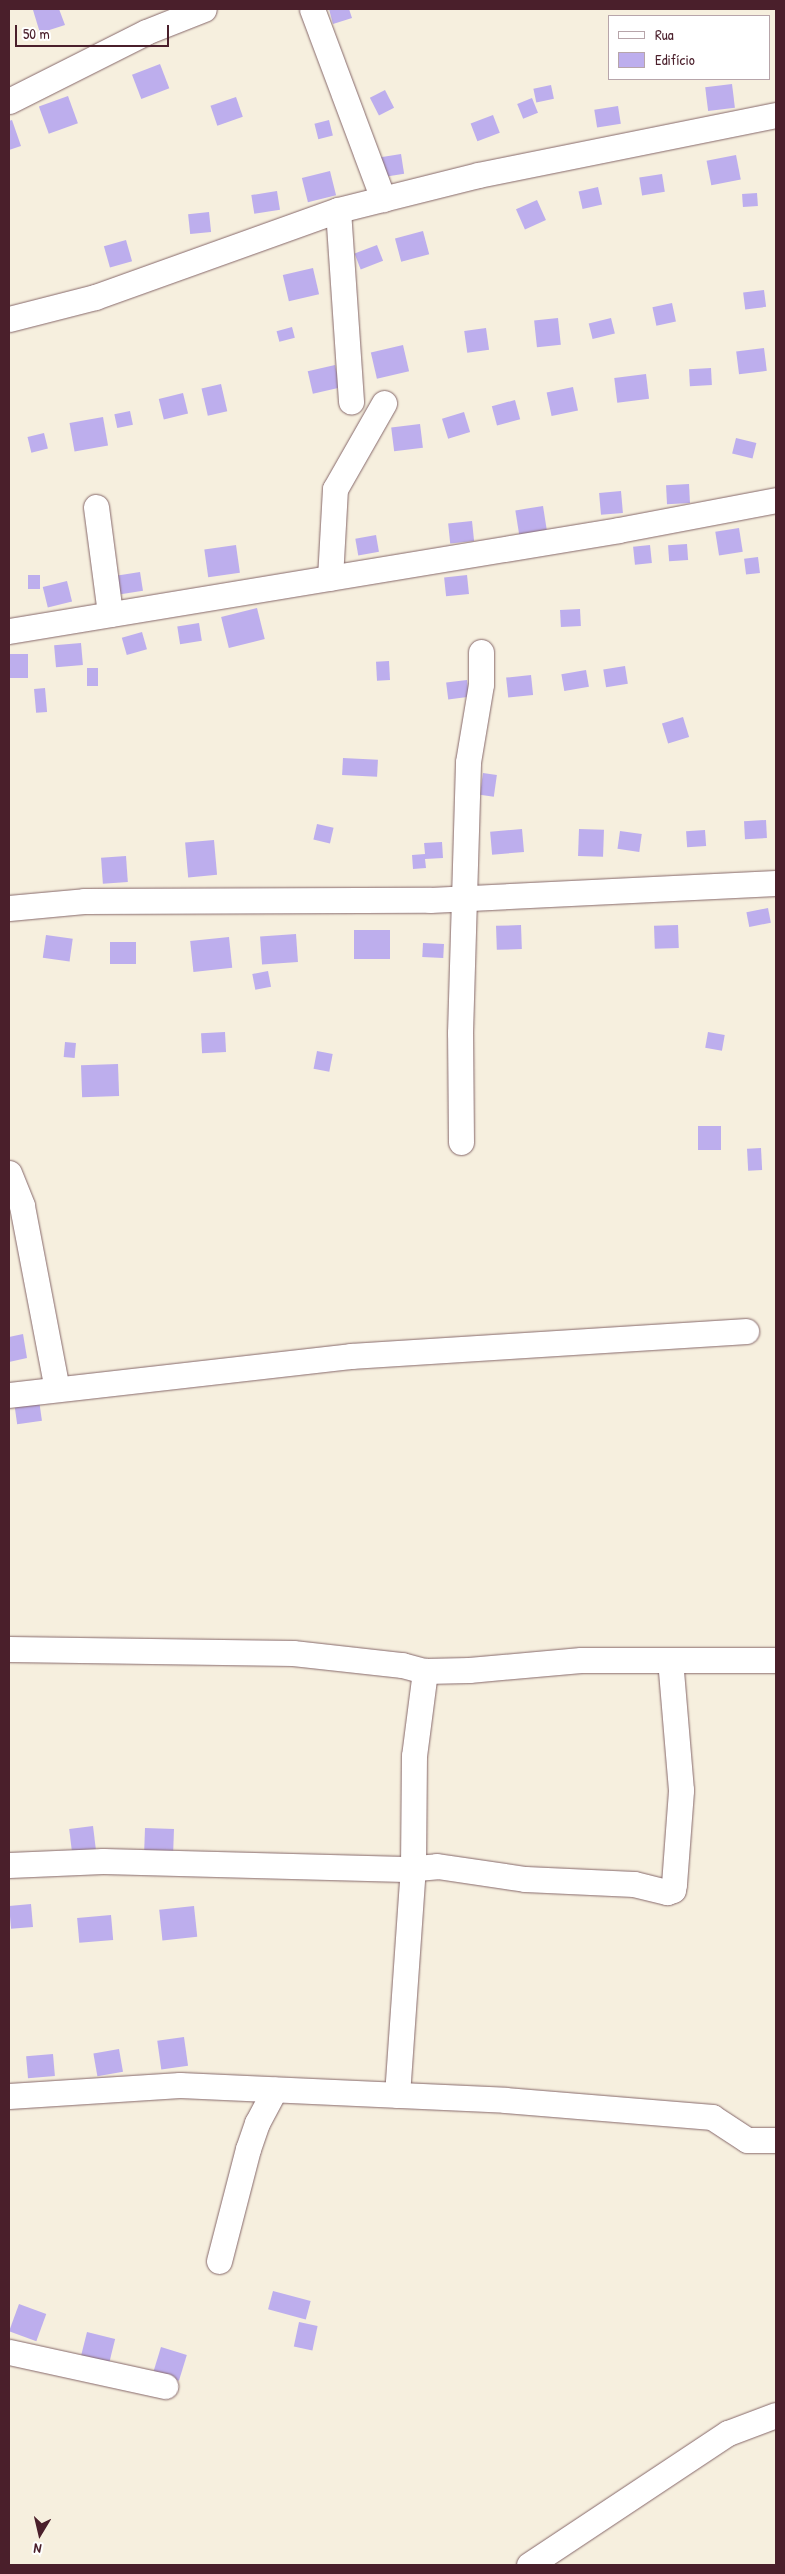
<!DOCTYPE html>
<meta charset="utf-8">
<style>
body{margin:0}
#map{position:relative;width:785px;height:2574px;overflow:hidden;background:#f6efde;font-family:"Patrick Hand",sans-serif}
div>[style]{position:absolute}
.building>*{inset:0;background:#bdaeed;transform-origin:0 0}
.roads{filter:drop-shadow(0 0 1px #86686a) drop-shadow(0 0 1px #86686a)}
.minor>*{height:25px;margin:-12.5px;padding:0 12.5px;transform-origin:12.5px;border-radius:12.5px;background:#fff}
span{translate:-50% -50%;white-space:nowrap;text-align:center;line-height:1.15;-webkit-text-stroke:4px #fff;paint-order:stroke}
.frame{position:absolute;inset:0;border:10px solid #4a1f2b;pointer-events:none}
.legend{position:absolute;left:608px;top:15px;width:162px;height:65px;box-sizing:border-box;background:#fff;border:1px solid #b7a5aa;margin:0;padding:6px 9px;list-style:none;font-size:15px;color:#4a1f2b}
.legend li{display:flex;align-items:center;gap:10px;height:25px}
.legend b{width:25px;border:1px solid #b7a5aa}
.north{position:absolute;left:15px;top:2509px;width:50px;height:50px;-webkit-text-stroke:4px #fff;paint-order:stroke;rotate:189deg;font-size:14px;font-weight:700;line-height:20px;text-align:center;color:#4a1f2b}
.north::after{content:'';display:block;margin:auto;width:18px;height:22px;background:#4a1f2b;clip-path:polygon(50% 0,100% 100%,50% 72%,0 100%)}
.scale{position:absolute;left:15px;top:25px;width:154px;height:22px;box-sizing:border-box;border:2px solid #4a1f2b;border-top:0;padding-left:6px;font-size:15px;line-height:18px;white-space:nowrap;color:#4a1f2b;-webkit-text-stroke:4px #fff;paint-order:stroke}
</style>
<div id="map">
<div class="building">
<div style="clip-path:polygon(59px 9px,65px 25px,40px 33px,33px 10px)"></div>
<div style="clip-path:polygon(329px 9px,349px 9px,352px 18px,333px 24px)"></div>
<div style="left:160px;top:64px;width:26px;height:30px;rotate:69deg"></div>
<div style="left:732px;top:84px;width:24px;height:27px;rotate:83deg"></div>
<div style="left:551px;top:85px;width:14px;height:18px;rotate:78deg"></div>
<div style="left:385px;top:90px;width:20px;height:17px;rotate:63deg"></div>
<div style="left:68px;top:96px;width:29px;height:31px;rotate:70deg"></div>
<div style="left:236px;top:97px;width:21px;height:27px;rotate:71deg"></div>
<div style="left:532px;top:98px;width:16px;height:16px;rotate:68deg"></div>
<div style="left:618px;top:106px;width:18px;height:24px;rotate:81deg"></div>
<div style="left:493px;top:115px;width:19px;height:24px;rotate:69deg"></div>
<div style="clip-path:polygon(12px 120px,21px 146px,9px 150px,9px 121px)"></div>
<div style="left:329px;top:120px;width:16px;height:15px;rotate:76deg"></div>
<div style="left:401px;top:154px;width:20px;height:27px;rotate:81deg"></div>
<div style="left:736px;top:155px;width:25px;height:30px;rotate:79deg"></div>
<div style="left:330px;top:171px;width:25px;height:29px;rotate:76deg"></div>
<div style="left:662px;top:174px;width:18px;height:23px;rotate:81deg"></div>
<div style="left:598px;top:187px;width:18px;height:20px;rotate:77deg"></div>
<div style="left:277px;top:191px;width:19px;height:26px;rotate:81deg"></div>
<div style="left:757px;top:193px;width:13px;height:15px;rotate:86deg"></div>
<div style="left:537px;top:200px;width:22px;height:23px;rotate:66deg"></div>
<div style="left:209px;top:212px;width:20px;height:21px;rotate:84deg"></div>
<div style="left:423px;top:231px;width:24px;height:29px;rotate:75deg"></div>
<div style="left:126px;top:240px;width:22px;height:23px;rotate:74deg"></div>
<div style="left:377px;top:245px;width:17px;height:24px;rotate:69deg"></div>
<div style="left:313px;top:268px;width:27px;height:31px;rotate:77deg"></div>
<div style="left:764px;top:290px;width:17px;height:21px;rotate:83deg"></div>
<div style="left:672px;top:303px;width:19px;height:20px;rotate:78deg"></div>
<div style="left:558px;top:318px;width:27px;height:24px;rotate:84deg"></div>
<div style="left:611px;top:318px;width:16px;height:23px;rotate:76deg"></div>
<div style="left:292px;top:327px;width:11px;height:16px;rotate:75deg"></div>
<div style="left:486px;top:328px;width:22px;height:22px;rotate:82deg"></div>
<div style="left:403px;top:345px;width:27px;height:33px;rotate:77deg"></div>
<div style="left:764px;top:348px;width:23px;height:28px;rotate:83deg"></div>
<div style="left:335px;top:365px;width:23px;height:28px;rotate:77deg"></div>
<div style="left:711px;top:368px;width:17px;height:22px;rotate:87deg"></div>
<div style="left:646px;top:374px;width:25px;height:32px;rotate:83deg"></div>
<div style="left:221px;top:384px;width:28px;height:20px;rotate:77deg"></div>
<div style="left:573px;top:387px;width:24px;height:27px;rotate:78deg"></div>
<div style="left:183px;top:393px;width:21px;height:25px;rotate:76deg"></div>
<div style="left:515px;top:400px;width:20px;height:24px;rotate:75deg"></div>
<div style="left:130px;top:411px;width:14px;height:16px;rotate:78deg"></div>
<div style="left:464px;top:412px;width:21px;height:23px;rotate:73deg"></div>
<div style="left:103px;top:417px;width:29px;height:34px;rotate:80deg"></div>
<div style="left:420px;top:424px;width:24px;height:29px;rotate:83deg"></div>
<div style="left:44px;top:433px;width:16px;height:17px;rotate:76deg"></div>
<div style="left:736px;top:438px;width:21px;height:16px;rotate:14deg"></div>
<div style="left:689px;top:484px;width:19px;height:23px;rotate:87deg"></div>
<div style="left:621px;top:491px;width:22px;height:22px;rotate:85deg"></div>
<div style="left:543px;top:506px;width:26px;height:28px;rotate:81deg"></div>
<div style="left:472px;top:521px;width:20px;height:24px;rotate:84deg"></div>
<div style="left:739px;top:528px;width:24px;height:24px;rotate:81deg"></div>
<div style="left:376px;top:535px;width:17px;height:21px;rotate:80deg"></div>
<div style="left:687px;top:544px;width:16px;height:19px;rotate:86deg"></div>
<div style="left:236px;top:545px;width:28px;height:32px;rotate:82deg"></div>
<div style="left:650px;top:545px;width:18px;height:17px;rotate:84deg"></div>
<div style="left:758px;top:557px;width:16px;height:14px;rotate:83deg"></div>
<div style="left:140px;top:572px;width:19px;height:29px;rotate:81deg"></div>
<div style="left:40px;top:575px;width:14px;height:12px;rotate:90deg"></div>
<div style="left:467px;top:575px;width:19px;height:23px;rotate:84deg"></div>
<div style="left:67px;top:581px;width:21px;height:25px;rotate:76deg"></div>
<div style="left:257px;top:608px;width:32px;height:37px;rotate:76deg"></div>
<div style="left:580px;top:609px;width:17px;height:20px;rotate:87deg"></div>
<div style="left:199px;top:623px;width:18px;height:22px;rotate:81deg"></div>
<div style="left:142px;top:632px;width:18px;height:21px;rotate:74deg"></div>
<div style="left:81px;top:643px;width:22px;height:27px;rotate:85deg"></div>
<div style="left:9px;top:654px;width:19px;height:24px"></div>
<div style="left:389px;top:661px;width:19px;height:13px;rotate:87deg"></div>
<div style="left:625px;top:666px;width:18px;height:22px;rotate:81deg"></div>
<div style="left:87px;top:668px;width:11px;height:18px"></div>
<div style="left:586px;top:670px;width:17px;height:25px;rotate:80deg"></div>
<div style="left:531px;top:675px;width:20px;height:25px;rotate:84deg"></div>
<div style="left:467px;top:680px;width:17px;height:21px;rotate:83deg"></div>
<div style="left:45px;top:688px;width:24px;height:11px;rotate:85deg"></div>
<div style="left:683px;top:717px;width:21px;height:22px;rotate:73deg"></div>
<div style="left:343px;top:758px;width:35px;height:17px;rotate:3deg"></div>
<div style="left:483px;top:773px;width:14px;height:22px;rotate:8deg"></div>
<div style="left:766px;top:820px;width:18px;height:22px;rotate:87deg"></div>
<div style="left:317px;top:824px;width:17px;height:16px;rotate:13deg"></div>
<div style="left:522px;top:829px;width:23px;height:32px;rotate:85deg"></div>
<div style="left:579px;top:829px;width:25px;height:27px;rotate:2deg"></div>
<div style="left:705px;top:830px;width:16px;height:19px;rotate:86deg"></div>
<div style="left:620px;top:831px;width:22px;height:18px;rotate:8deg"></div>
<div style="left:214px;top:840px;width:35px;height:29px;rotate:85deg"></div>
<div style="clip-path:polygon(442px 842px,443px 858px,425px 859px,426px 868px,413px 869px,412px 855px,425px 854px,424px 843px)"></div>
<div style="left:126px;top:856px;width:26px;height:25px;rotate:86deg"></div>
<div style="left:768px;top:908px;width:15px;height:22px;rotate:79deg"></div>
<div style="left:521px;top:925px;width:24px;height:25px;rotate:88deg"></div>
<div style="left:678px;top:925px;width:23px;height:24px;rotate:88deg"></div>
<div style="left:354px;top:930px;width:36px;height:29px"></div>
<div style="left:296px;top:934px;width:28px;height:36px;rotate:86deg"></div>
<div style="left:46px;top:935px;width:27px;height:23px;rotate:8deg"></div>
<div style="left:229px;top:937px;width:31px;height:39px;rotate:84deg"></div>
<div style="left:110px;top:942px;width:26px;height:22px"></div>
<div style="left:423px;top:943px;width:21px;height:14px;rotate:3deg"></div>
<div style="left:268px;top:971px;width:16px;height:16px;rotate:79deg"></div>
<div style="left:225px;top:1032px;width:20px;height:24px;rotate:87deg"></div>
<div style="left:708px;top:1032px;width:17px;height:16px;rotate:10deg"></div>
<div style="left:65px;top:1042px;width:11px;height:15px;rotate:5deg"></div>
<div style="left:317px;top:1051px;width:16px;height:18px;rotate:11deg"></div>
<div style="left:118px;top:1064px;width:32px;height:37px;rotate:88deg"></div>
<div style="left:698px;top:1126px;width:23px;height:24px"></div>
<div style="left:761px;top:1148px;width:22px;height:14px;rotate:87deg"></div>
<div style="clip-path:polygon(23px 1334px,27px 1358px,9px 1362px,9px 1337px)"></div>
<div style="left:39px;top:1400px;width:21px;height:25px;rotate:82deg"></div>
<div style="left:93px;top:1826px;width:26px;height:24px;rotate:83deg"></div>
<div style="left:145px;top:1828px;width:29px;height:24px;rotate:2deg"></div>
<div style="left:31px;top:1904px;width:23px;height:22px;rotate:85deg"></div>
<div style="left:194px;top:1906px;width:31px;height:35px;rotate:84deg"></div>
<div style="left:111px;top:1915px;width:25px;height:34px;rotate:85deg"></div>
<div style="left:184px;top:2037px;width:29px;height:27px;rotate:82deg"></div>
<div style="left:119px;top:2049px;width:23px;height:26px;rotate:80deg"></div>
<div style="left:53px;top:2054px;width:22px;height:27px;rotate:85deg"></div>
<div style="left:273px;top:2291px;width:39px;height:19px;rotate:15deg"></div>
<div style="left:19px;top:2304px;width:29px;height:29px;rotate:20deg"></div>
<div style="left:299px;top:2322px;width:19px;height:25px;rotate:12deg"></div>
<div style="left:87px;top:2332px;width:29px;height:27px;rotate:14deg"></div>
<div style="left:161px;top:2347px;width:27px;height:27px;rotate:17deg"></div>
</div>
<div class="roads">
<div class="minor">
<div style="left:312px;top:9px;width:203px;rotate:69.5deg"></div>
<div style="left:9px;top:101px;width:153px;rotate:-26.7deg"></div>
<div style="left:146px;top:32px;width:62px;rotate:-21.6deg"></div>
<div style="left:338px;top:210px;width:192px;rotate:86.1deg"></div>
<div style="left:9px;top:319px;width:89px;rotate:-14.3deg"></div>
<div style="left:95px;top:297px;width:258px;rotate:-19.7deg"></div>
<div style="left:338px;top:210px;width:144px;rotate:-14deg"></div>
<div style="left:478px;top:175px;width:304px;rotate:-11.4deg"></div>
<div style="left:96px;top:507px;width:108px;rotate:82.5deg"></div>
<div style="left:330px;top:578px;width:89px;rotate:-86.8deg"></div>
<div style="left:335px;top:489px;width:99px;rotate:-60.3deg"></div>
<div style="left:9px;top:631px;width:618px;rotate:-9.4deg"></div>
<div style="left:619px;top:530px;width:160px;rotate:-10.8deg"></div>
<div style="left:9px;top:908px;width:75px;rotate:-5.3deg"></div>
<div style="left:84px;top:901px;width:346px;rotate:-0.2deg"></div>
<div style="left:430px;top:900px;width:346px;rotate:-2.8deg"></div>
<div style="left:461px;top:1142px;width:109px;rotate:-90.5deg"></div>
<div style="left:460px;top:1033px;width:271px;rotate:-88.3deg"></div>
<div style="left:468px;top:762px;width:79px;rotate:-80.5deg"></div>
<div style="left:481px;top:684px;width:32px;rotate:-90deg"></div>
<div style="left:9px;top:1173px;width:35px;rotate:68deg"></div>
<div style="left:22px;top:1206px;width:186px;rotate:79.2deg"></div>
<div style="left:9px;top:1395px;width:344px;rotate:-6.5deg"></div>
<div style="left:351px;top:1356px;width:396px;rotate:-3.6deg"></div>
<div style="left:9px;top:1649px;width:284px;rotate:0.8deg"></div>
<div style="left:293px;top:1653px;width:110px;rotate:6.3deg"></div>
<div style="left:402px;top:1665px;width:24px;rotate:15deg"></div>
<div style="left:425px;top:1671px;width:44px;rotate:-1.3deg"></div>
<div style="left:469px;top:1670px;width:112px;rotate:-5.1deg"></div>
<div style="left:581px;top:1660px;width:195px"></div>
<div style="left:9px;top:1865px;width:94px;rotate:-2.4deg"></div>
<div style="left:103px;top:1861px;width:302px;rotate:1.5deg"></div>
<div style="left:405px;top:1869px;width:32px;rotate:-5deg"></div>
<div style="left:437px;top:1866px;width:89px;rotate:8.4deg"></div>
<div style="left:525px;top:1879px;width:109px;rotate:2.6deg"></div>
<div style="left:634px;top:1884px;width:34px;rotate:14deg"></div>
<div style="left:667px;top:1892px;width:6px;rotate:-18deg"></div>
<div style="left:673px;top:1890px;width:6px;rotate:-81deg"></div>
<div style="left:674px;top:1884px;width:94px;rotate:-85.7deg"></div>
<div style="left:681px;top:1790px;width:130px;rotate:-94.8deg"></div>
<div style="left:397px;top:2095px;width:228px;rotate:-86deg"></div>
<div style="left:413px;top:1868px;width:112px;rotate:-89.5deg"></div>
<div style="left:414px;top:1756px;width:86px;rotate:-82.6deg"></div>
<div style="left:9px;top:2096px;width:171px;rotate:-3.7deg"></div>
<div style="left:180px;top:2085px;width:325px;rotate:2.6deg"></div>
<div style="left:505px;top:2100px;width:208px;rotate:4.7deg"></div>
<div style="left:712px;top:2117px;width:42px;rotate:33.3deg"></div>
<div style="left:747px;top:2140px;width:29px"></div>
<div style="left:219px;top:2261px;width:116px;rotate:-75.5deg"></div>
<div style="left:248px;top:2149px;width:28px;rotate:-71deg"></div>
<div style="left:257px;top:2123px;width:38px;rotate:-62deg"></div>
<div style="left:9px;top:2352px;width:160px;rotate:12.3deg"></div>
<div style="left:529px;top:2565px;width:239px;rotate:-33.6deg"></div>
<div style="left:728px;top:2433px;width:51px;rotate:-20.6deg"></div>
</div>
</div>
<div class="frame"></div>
<ul class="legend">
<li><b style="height:6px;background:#fff"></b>Rua</li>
<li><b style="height:14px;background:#bdaeed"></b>Edifício</li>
</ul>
<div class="north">N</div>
<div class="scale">50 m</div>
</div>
